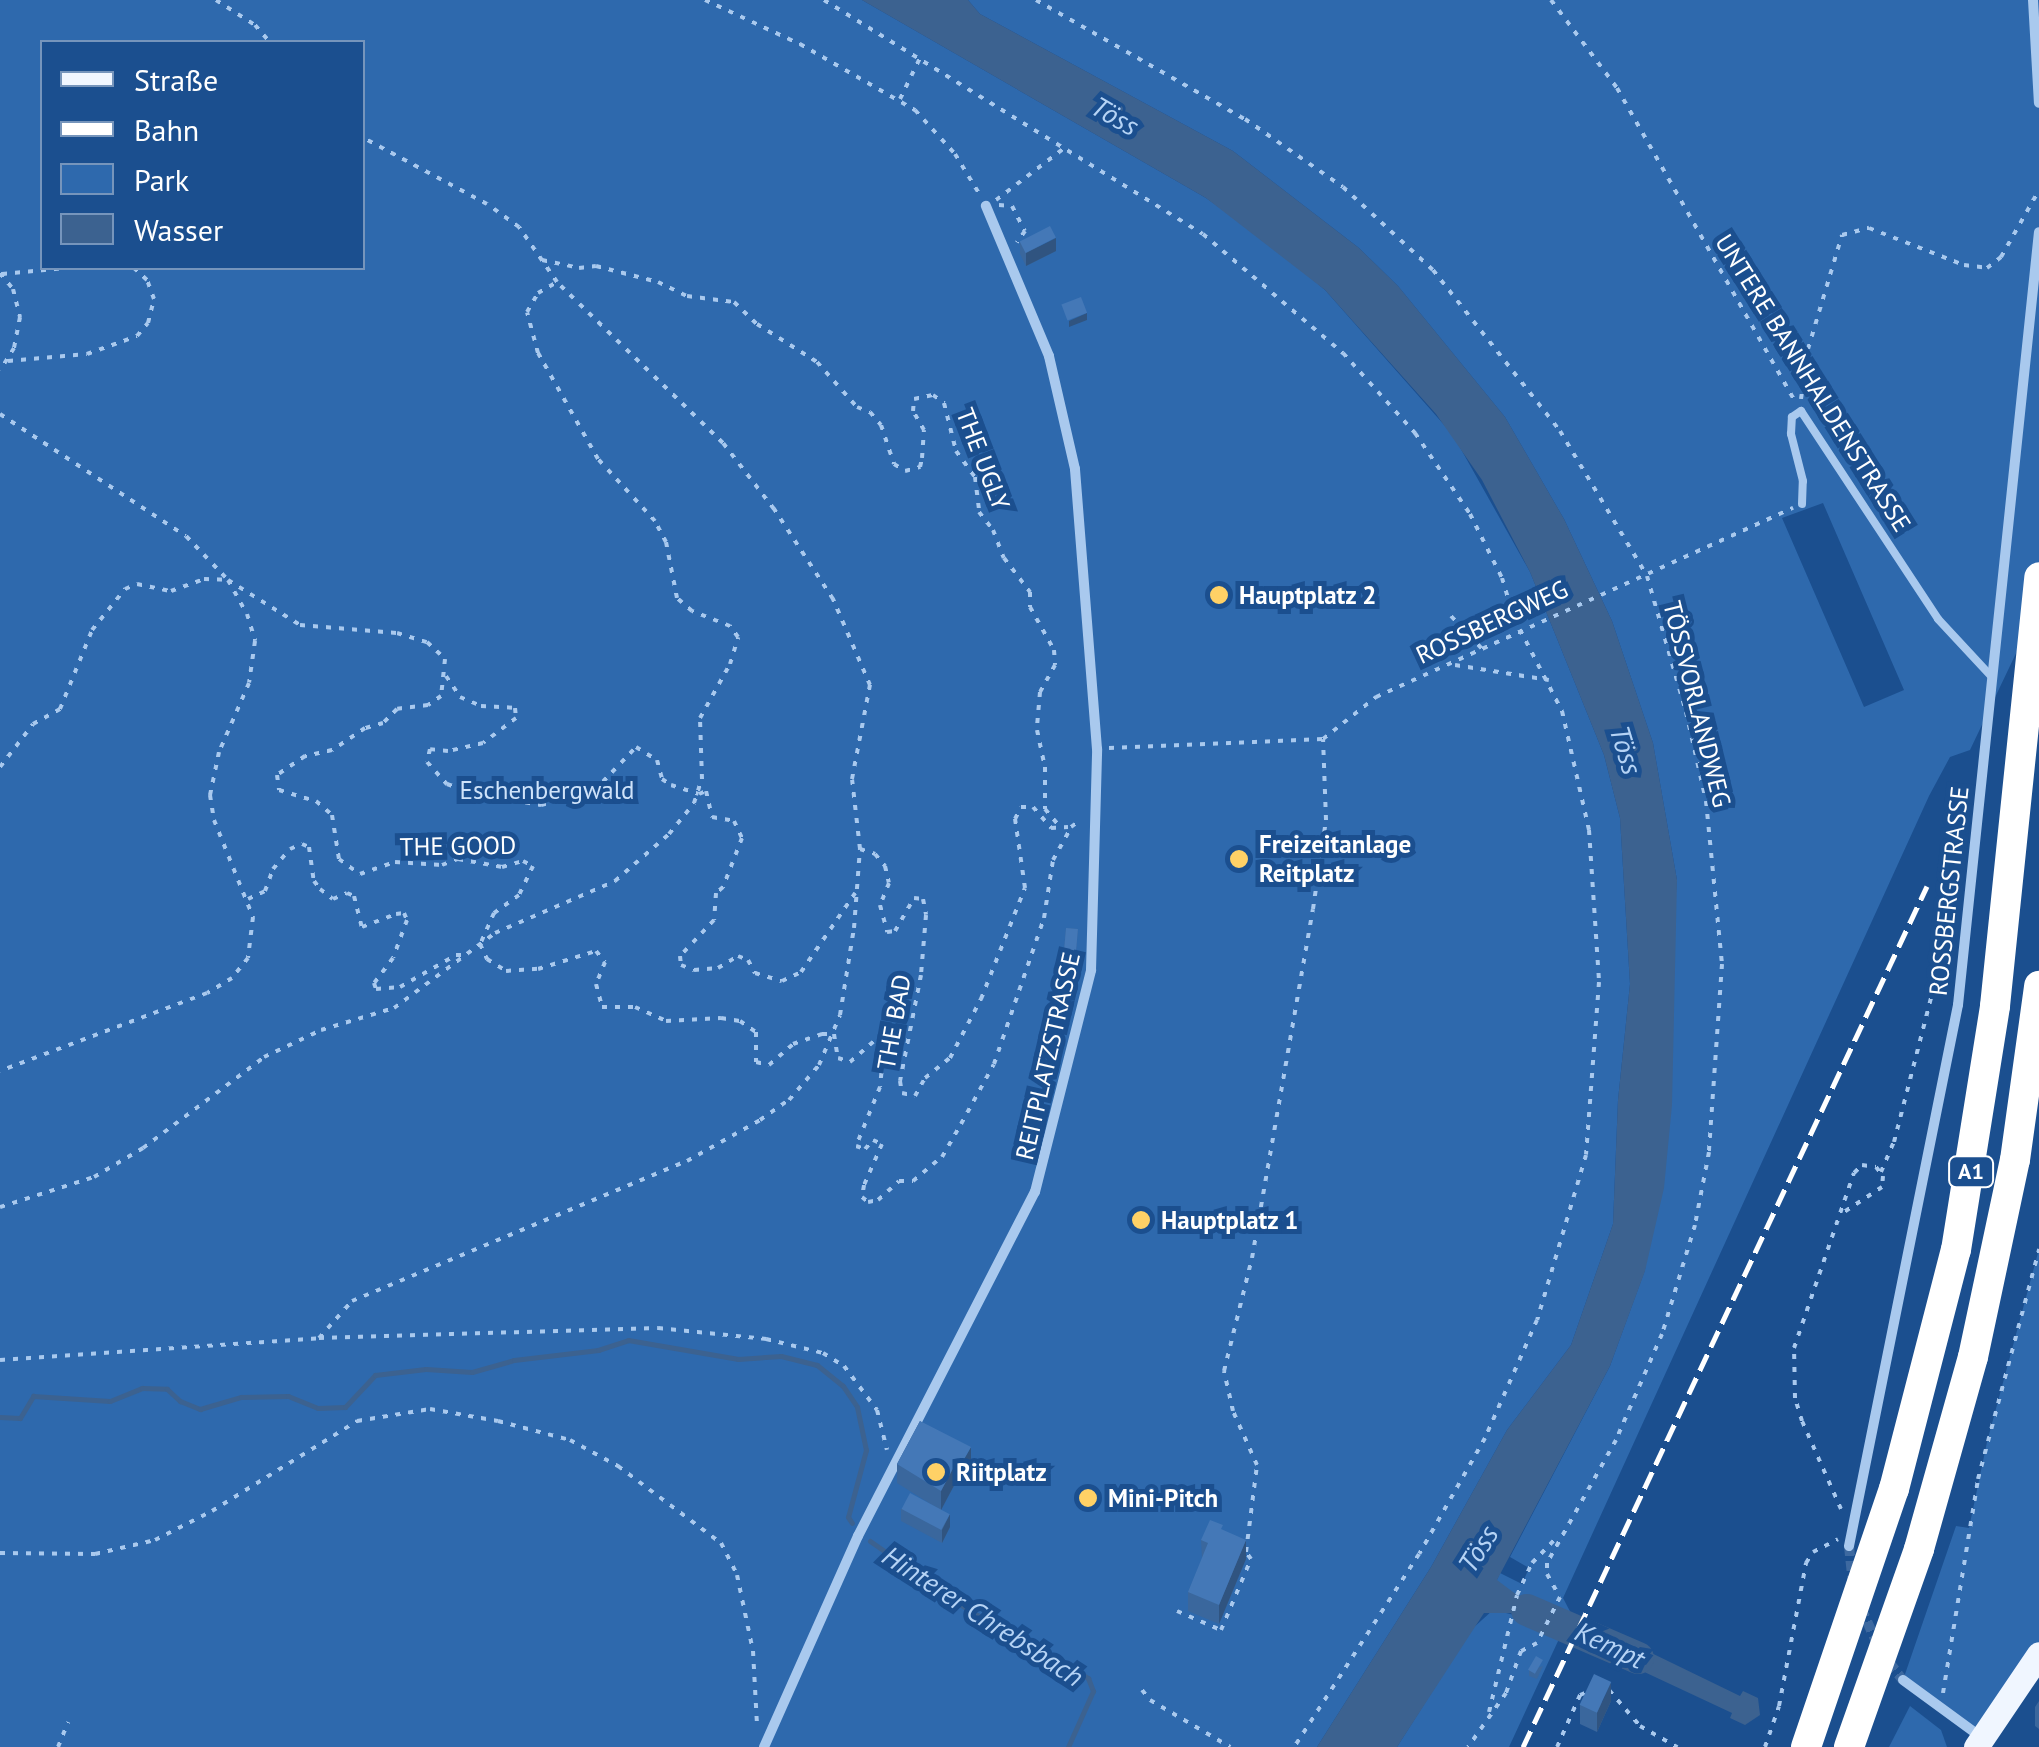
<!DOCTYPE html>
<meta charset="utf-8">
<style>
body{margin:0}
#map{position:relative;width:2039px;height:1747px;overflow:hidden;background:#1b4f8f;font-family:"PT Sans",sans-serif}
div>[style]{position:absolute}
.green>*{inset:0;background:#2e69ad}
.water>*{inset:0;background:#3c6290}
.stream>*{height:5px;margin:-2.5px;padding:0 2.5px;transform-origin:2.5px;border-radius:2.5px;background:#3c6290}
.river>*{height:32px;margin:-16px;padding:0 16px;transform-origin:16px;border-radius:16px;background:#3c6290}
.minor-tunnel>*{height:10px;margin-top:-5px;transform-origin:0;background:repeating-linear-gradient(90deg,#3d69a0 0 10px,transparent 0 15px)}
.path>*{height:4px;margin-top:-2px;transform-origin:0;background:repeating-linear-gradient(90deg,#a9c9ee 0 5px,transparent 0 13px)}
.service>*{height:8px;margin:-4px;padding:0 4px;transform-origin:4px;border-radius:4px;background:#a9c9ee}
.minor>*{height:10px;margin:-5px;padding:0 5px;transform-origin:5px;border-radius:5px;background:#a9c9ee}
.primary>*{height:25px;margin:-12.5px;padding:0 12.5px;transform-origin:12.5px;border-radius:12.5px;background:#f0f6ff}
.motorway>*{height:30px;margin:-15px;padding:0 15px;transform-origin:15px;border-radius:15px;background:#fff}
.rail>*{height:5px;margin-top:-2.5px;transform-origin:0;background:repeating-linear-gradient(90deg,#fff 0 18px,transparent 0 26px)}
.wall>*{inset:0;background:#3a679d;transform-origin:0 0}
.shaded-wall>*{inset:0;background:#305480}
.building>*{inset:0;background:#4478b7;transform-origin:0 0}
.dots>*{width:28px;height:28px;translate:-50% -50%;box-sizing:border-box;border:5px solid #1b4f8f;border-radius:50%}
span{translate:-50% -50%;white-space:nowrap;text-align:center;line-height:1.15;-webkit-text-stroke:10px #1b4f8f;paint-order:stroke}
.shield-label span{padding:2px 8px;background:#1b4f8f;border:2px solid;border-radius:8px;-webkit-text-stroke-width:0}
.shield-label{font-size:22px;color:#fff;font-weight:700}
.street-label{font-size:25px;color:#fff}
.poi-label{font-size:25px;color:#fff;font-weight:700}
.left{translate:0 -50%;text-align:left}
.park-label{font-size:25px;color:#cfe3fa}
.water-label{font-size:28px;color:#b5d3f5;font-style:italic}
.legend{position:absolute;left:40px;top:40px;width:325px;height:230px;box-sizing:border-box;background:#1b4f8f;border:2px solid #7695bc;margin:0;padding:12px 18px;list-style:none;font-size:30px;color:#fff}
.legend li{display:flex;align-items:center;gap:20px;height:50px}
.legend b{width:50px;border:2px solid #7695bc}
</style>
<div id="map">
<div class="green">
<div style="clip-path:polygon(evenodd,0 0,862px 0,1206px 198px,1264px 239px,1325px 290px,1453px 435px,1530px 572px,1604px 755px,1620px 818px,1630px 984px,1618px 1100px,1613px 1224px,1571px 1345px,1507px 1430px,1431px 1567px,1317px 1747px,0 1747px,0 0,42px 42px,362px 42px,362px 268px,42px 268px,42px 42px)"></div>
<div style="clip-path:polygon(evenodd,968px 0,2039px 0,2039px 605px,1970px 750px,1950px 757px,1929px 796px,1563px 1598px,1573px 1617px,1517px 1595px,1496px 1582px,1500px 1573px,1522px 1584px,1529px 1568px,1510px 1557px,1610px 1366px,1645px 1270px,1677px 880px,1653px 743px,1612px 621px,1564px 519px,1505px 417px,1398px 286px,1359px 248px,1233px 151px,980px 14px,968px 0,1823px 503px,1904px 690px,1864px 707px,1782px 518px,1823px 503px)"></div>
<div style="clip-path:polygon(2039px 1249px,2039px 1654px,1982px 1738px,1903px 1680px,1956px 1526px,1969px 1528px,1987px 1442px)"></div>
<div style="clip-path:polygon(1493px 1610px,1523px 1617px,1565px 1636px,1559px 1639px,1509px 1747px,1397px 1747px,1472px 1629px)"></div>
<div style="clip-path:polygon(1910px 1706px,1941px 1730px,1947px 1747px,1889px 1747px)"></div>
</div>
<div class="water">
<div style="clip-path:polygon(862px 0,968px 0,980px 14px,1233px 151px,1359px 248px,1398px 286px,1505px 417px,1564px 519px,1612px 621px,1653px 743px,1677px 880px,1672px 1105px,1664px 1188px,1645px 1271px,1610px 1366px,1497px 1580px,1517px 1595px,1573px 1617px,1565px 1636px,1511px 1613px,1484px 1613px,1397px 1747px,1317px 1747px,1431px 1567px,1507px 1430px,1571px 1345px,1613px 1224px,1618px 1100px,1630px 984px,1620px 818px,1604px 755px,1530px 572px,1482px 480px,1436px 414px,1325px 290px,1206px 198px)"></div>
<div style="clip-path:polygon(1602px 1629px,1740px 1696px,1743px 1691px,1758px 1698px,1760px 1715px,1745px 1725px,1730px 1718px,1732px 1713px,1593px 1648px)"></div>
</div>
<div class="stream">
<div style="left:0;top:1417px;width:20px;rotate:3deg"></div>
<div style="left:20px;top:1418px;width:26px;rotate:-59deg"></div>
<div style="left:33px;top:1396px;width:77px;rotate:3.7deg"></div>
<div style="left:110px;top:1401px;width:35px;rotate:-22deg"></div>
<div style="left:142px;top:1388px;width:25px;rotate:2deg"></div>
<div style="left:167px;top:1389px;width:18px;rotate:43deg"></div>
<div style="left:180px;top:1401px;width:22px;rotate:22deg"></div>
<div style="left:200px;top:1409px;width:43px;rotate:-16.3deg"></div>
<div style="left:241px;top:1397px;width:47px;rotate:-1.2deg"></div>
<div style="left:288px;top:1396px;width:32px;rotate:22deg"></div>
<div style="left:318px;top:1408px;width:27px;rotate:-2deg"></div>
<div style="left:345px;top:1407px;width:44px;rotate:-46.8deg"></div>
<div style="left:375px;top:1375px;width:51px;rotate:-6.7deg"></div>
<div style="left:426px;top:1369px;width:46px;rotate:3.7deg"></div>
<div style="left:472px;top:1372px;width:44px;rotate:-15.9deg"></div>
<div style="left:514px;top:1360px;width:85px;rotate:-6.8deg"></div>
<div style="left:598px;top:1350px;width:32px;rotate:-18deg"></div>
<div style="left:628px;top:1340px;width:112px;rotate:9.8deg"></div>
<div style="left:738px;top:1359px;width:43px;rotate:-4deg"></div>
<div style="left:781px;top:1356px;width:37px;rotate:14deg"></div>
<div style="left:817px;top:1365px;width:33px;rotate:39deg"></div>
<div style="left:843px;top:1386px;width:25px;rotate:56deg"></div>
<div style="left:857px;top:1407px;width:44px;rotate:78.2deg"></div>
<div style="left:866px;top:1450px;width:69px;rotate:105deg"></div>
<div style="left:848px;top:1517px;width:7px;rotate:56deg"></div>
<div style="left:870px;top:1541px;width:122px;rotate:35deg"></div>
<div style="left:970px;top:1611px;width:136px;rotate:29.6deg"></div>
<div style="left:1088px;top:1678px;width:14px;rotate:69deg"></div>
<div style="left:1093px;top:1691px;width:61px;rotate:114.1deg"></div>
</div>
<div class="river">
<div style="left:1527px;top:1610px;width:121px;rotate:23.4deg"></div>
</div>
<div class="minor-tunnel">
<div style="left:1849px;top:1546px;width:37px;rotate:84deg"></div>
<div style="left:1861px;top:1608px;width:46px;rotate:65.7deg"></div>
<div style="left:1880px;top:1650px;width:38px;rotate:53deg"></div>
</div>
<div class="path">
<div style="left:216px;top:0;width:46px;rotate:32.7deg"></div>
<div style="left:255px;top:25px;width:23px;rotate:49deg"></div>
<div style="left:705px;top:0;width:105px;rotate:24.9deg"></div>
<div style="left:800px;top:44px;width:133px;rotate:29.9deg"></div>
<div style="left:915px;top:110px;width:59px;rotate:47.7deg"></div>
<div style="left:955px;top:154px;width:48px;rotate:58.6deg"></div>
<div style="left:824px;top:0;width:445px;rotate:31.7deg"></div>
<div style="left:1203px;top:234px;width:184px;rotate:40.4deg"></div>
<div style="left:1343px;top:353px;width:108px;rotate:48deg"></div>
<div style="left:1415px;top:433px;width:98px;rotate:55.8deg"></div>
<div style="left:1470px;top:514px;width:72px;rotate:63.4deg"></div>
<div style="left:1502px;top:578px;width:42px;rotate:73.3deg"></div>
<div style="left:1514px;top:618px;width:105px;rotate:62.7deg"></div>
<div style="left:1562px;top:711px;width:122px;rotate:77.2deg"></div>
<div style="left:1589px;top:830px;width:152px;rotate:86.2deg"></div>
<div style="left:1599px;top:982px;width:173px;rotate:94.3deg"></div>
<div style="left:1586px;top:1155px;width:172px;rotate:106.5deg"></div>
<div style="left:1537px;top:1320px;width:129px;rotate:113.8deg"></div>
<div style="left:1485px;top:1438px;width:133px;rotate:119.6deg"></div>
<div style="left:1419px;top:1554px;width:230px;rotate:122.9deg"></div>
<div style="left:1036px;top:0;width:241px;rotate:29.7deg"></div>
<div style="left:1245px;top:119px;width:119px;rotate:34.8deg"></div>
<div style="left:1343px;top:187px;width:122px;rotate:42.7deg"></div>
<div style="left:1433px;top:270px;width:205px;rotate:51.7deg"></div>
<div style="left:1560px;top:431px;width:169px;rotate:59deg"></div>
<div style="left:1647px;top:576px;width:141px;rotate:74deg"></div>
<div style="left:1686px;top:712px;width:91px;rotate:77.3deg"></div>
<div style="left:1706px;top:801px;width:164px;rotate:84.4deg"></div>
<div style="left:1722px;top:964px;width:188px;rotate:94deg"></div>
<div style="left:1709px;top:1152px;width:74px;rotate:100.9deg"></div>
<div style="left:1695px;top:1225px;width:114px;rotate:106.8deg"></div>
<div style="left:1662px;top:1334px;width:116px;rotate:113.5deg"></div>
<div style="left:1616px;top:1440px;width:141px;rotate:119.3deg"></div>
<div style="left:1547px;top:1563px;width:11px;rotate:90deg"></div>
<div style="left:1547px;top:1574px;width:26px;rotate:61deg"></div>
<div style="left:1560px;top:1597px;width:51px;rotate:116.6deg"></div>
<div style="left:1537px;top:1643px;width:18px;rotate:153deg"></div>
<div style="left:1521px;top:1651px;width:45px;rotate:109.7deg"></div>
<div style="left:1506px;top:1693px;width:66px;rotate:125.1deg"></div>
<div style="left:1551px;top:0;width:110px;rotate:53.1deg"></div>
<div style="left:1617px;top:88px;width:360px;rotate:60.4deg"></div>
<div style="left:900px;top:99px;width:46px;rotate:-64deg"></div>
<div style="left:996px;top:200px;width:84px;rotate:-37.3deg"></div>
<div style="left:999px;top:205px;width:13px;rotate:4deg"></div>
<div style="left:1012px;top:206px;width:28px;rotate:63deg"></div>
<div style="left:1025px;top:231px;width:14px;rotate:126deg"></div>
<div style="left:542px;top:260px;width:38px;rotate:12deg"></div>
<div style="left:579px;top:268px;width:17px;rotate:-7deg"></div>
<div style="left:596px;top:266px;width:64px;rotate:14.5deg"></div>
<div style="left:658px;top:282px;width:32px;rotate:26deg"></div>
<div style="left:687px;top:296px;width:47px;rotate:7.3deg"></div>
<div style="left:734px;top:302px;width:32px;rotate:44deg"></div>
<div style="left:757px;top:324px;width:71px;rotate:32.3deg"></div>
<div style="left:817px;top:362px;width:60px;rotate:48.4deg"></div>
<div style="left:857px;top:407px;width:14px;rotate:21deg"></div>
<div style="left:870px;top:412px;width:17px;rotate:50deg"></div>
<div style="left:881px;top:425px;width:41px;rotate:71.6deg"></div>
<div style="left:894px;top:464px;width:13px;rotate:32deg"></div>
<div style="left:905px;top:471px;width:16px;rotate:-15deg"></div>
<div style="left:920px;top:467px;width:9px;rotate:-77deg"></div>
<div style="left:922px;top:458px;width:28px;rotate:-86deg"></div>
<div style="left:924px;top:430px;width:22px;rotate:-120deg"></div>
<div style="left:913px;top:411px;width:12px;rotate:-85deg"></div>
<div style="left:914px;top:399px;width:19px;rotate:-12deg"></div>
<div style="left:933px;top:395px;width:14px;rotate:36deg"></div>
<div style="left:944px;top:403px;width:49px;rotate:76deg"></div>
<div style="left:956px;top:451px;width:32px;rotate:54deg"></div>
<div style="left:975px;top:477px;width:35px;rotate:83deg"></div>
<div style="left:979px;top:512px;width:23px;rotate:52deg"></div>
<div style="left:993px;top:530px;width:30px;rotate:69deg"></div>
<div style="left:1004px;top:558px;width:43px;rotate:52.6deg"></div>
<div style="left:1030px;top:592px;width:15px;rotate:90deg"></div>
<div style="left:1030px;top:607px;width:49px;rotate:60.8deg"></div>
<div style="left:1054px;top:650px;width:15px;rotate:86deg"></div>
<div style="left:1055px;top:665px;width:31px;rotate:119deg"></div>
<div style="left:1040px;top:692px;width:38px;rotate:95deg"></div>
<div style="left:1037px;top:730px;width:38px;rotate:78deg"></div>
<div style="left:1045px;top:767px;width:42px;rotate:90deg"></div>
<div style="left:1045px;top:809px;width:23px;rotate:50deg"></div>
<div style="left:0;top:273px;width:21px;rotate:51deg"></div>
<div style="left:13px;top:289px;width:29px;rotate:76deg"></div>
<div style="left:20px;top:317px;width:32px;rotate:101deg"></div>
<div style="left:14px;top:348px;width:26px;rotate:122deg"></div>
<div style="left:2px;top:274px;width:64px;rotate:-5.4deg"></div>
<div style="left:8px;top:361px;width:79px;rotate:-5.1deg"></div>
<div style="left:87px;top:354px;width:53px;rotate:-19.8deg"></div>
<div style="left:137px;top:336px;width:17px;rotate:-50deg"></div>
<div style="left:148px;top:323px;width:25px;rotate:-76deg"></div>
<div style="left:154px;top:299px;width:20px;rotate:-110deg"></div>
<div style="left:147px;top:280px;width:18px;rotate:-137deg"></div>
<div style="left:1801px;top:399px;width:50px;rotate:-82deg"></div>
<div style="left:1808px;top:349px;width:119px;rotate:-73.4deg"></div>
<div style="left:1842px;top:235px;width:28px;rotate:-15deg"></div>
<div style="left:1869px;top:228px;width:102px;rotate:21.3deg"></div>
<div style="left:1964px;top:265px;width:23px;rotate:7deg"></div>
<div style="left:1987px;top:268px;width:18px;rotate:-38deg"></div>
<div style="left:2001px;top:257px;width:77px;rotate:-60.4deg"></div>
<div style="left:0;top:414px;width:222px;rotate:33.3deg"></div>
<div style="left:186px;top:536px;width:61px;rotate:46.3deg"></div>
<div style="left:228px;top:580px;width:39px;rotate:61deg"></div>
<div style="left:247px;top:614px;width:28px;rotate:73deg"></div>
<div style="left:255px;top:641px;width:42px;rotate:98.1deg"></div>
<div style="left:249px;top:683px;width:75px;rotate:113.5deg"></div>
<div style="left:219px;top:752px;width:44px;rotate:101.8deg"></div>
<div style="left:210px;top:795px;width:25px;rotate:81deg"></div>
<div style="left:214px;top:820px;width:105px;rotate:68.1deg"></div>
<div style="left:253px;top:917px;width:41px;rotate:97deg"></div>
<div style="left:248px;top:958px;width:26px;rotate:129deg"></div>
<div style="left:232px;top:978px;width:29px;rotate:149deg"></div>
<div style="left:207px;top:993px;width:221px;rotate:159.4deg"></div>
<div style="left:1451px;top:616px;width:47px;rotate:46.7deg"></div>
<div style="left:1514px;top:618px;width:28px;rotate:-39deg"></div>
<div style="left:1455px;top:665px;width:95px;rotate:9.1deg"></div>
<div style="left:446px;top:676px;width:25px;rotate:56deg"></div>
<div style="left:460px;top:697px;width:23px;rotate:23deg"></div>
<div style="left:481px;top:706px;width:34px;rotate:3deg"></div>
<div style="left:515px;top:708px;width:10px;rotate:84deg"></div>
<div style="left:516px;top:718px;width:41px;rotate:142.9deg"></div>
<div style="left:483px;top:743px;width:36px;rotate:167deg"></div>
<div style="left:448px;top:751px;width:18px;rotate:-174deg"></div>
<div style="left:430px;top:749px;width:13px;rotate:103deg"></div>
<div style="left:427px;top:762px;width:30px;rotate:48deg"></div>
<div style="left:447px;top:784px;width:29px;rotate:20deg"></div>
<div style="left:474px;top:794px;width:68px;rotate:9.3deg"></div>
<div style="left:541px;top:805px;width:55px;rotate:-14.8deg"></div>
<div style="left:594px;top:791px;width:61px;rotate:-46.3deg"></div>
<div style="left:636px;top:747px;width:25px;rotate:32deg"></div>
<div style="left:657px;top:760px;width:20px;rotate:75deg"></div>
<div style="left:662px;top:779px;width:11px;rotate:34deg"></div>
<div style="left:671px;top:785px;width:29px;rotate:18deg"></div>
<div style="left:699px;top:794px;width:8px;rotate:-23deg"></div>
<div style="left:706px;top:791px;width:27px;rotate:77deg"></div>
<div style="left:712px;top:817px;width:22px;rotate:10deg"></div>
<div style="left:734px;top:821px;width:19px;rotate:65deg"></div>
<div style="left:742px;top:838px;width:53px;rotate:111.2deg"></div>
<div style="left:723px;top:887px;width:9px;rotate:139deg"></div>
<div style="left:716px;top:893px;width:27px;rotate:94deg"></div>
<div style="left:714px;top:920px;width:50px;rotate:133.4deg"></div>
<div style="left:680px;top:956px;width:9px;rotate:84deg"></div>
<div style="left:681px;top:965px;width:14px;rotate:21deg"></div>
<div style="left:694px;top:970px;width:24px;rotate:-5deg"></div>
<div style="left:718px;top:968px;width:23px;rotate:-31deg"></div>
<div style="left:738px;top:956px;width:11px;rotate:22deg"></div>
<div style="left:748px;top:960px;width:15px;rotate:62deg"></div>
<div style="left:755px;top:973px;width:28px;rotate:17deg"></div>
<div style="left:782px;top:981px;width:21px;rotate:-25deg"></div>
<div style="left:801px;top:972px;width:96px;rotate:-55.6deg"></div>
<div style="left:1109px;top:748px;width:214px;rotate:-2.4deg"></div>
<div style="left:1323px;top:739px;width:68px;rotate:-38.4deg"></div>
<div style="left:1376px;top:697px;width:458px;rotate:-24.4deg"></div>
<div style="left:0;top:767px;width:54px;rotate:-52.5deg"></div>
<div style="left:33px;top:724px;width:31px;rotate:-29deg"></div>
<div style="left:60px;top:709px;width:85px;rotate:-67.9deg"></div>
<div style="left:92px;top:630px;width:53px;rotate:-51.2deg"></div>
<div style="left:125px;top:589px;width:13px;rotate:-23deg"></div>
<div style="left:137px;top:584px;width:35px;rotate:12deg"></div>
<div style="left:171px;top:591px;width:35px;rotate:-20deg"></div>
<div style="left:204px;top:579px;width:24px;rotate:2deg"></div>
<div style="left:228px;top:580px;width:85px;rotate:32deg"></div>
<div style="left:300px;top:625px;width:97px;rotate:4.7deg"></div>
<div style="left:397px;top:633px;width:31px;rotate:17deg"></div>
<div style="left:427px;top:642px;width:25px;rotate:43deg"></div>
<div style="left:445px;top:659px;width:37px;rotate:96deg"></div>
<div style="left:441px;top:696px;width:16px;rotate:145deg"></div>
<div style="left:428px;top:705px;width:31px;rotate:173deg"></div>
<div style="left:397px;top:709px;width:20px;rotate:135deg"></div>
<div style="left:383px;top:723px;width:19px;rotate:164deg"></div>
<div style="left:365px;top:728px;width:40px;rotate:146deg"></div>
<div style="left:332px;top:750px;width:28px;rotate:167deg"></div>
<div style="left:305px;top:756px;width:34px;rotate:146deg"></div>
<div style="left:277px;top:775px;width:15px;rotate:82deg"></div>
<div style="left:279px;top:790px;width:39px;rotate:17deg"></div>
<div style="left:316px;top:801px;width:21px;rotate:41deg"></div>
<div style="left:332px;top:815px;width:45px;rotate:81deg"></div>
<div style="left:339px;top:859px;width:26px;rotate:36deg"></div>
<div style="left:360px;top:874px;width:37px;rotate:-19deg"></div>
<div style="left:395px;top:862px;width:47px;rotate:3.7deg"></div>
<div style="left:442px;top:865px;width:17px;rotate:-21deg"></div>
<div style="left:458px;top:859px;width:45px;rotate:10.3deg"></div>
<div style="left:502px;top:867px;width:22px;rotate:-16deg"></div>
<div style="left:523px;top:861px;width:11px;rotate:27deg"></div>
<div style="left:533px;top:866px;width:32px;rotate:116deg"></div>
<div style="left:519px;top:895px;width:31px;rotate:144deg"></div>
<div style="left:494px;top:913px;width:34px;rotate:114deg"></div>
<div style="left:480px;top:944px;width:17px;rotate:65deg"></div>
<div style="left:487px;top:959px;width:22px;rotate:32deg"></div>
<div style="left:506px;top:971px;width:32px;rotate:-4deg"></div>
<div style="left:538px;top:969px;width:61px;rotate:-17.2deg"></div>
<div style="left:596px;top:951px;width:14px;rotate:51deg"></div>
<div style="left:605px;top:962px;width:24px;rotate:112deg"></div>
<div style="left:596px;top:984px;width:24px;rotate:75deg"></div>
<div style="left:602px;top:1007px;width:33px"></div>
<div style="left:635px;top:1007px;width:34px;rotate:24deg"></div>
<div style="left:666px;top:1021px;width:55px;rotate:-3.1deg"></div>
<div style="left:721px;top:1018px;width:19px;rotate:9deg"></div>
<div style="left:740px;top:1021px;width:19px;rotate:35deg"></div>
<div style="left:756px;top:1032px;width:30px;rotate:90deg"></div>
<div style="left:756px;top:1062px;width:13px;rotate:13deg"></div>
<div style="left:769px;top:1065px;width:32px;rotate:-41deg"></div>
<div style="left:793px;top:1044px;width:31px;rotate:-19deg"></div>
<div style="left:822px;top:1034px;width:12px"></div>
<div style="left:834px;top:1034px;width:24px;rotate:81deg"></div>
<div style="left:838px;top:1058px;width:13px;rotate:18deg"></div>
<div style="left:850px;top:1062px;width:38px;rotate:-41deg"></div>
<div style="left:879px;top:1037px;width:11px;rotate:63deg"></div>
<div style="left:884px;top:1047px;width:40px;rotate:95.7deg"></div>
<div style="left:880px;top:1087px;width:64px;rotate:112.1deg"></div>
<div style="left:856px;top:1146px;width:9px;rotate:18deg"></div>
<div style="left:865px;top:1149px;width:12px;rotate:-48deg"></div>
<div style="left:873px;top:1140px;width:10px;rotate:24deg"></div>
<div style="left:882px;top:1144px;width:45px;rotate:113.7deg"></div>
<div style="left:864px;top:1185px;width:12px;rotate:99deg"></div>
<div style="left:862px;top:1197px;width:8px;rotate:40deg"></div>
<div style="left:868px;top:1202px;width:10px;rotate:-11deg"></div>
<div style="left:878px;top:1200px;width:28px;rotate:-42deg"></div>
<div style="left:899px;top:1181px;width:14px"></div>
<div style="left:913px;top:1181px;width:38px;rotate:-40deg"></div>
<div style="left:942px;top:1157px;width:38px;rotate:-60deg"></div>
<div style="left:961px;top:1124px;width:68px;rotate:-61.2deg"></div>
<div style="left:994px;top:1064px;width:154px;rotate:-71.1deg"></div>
<div style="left:1044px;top:918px;width:59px;rotate:-81.2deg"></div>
<div style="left:1053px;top:860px;width:38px;rotate:-61deg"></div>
<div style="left:1071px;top:827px;width:10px;rotate:-37deg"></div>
<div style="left:860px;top:849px;width:16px;rotate:18deg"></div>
<div style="left:875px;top:854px;width:16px;rotate:50deg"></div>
<div style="left:885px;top:866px;width:17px;rotate:77deg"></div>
<div style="left:889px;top:883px;width:24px;rotate:112deg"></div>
<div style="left:880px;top:905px;width:28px;rotate:75deg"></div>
<div style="left:887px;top:932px;width:8px;rotate:-7deg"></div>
<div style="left:895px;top:931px;width:38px;rotate:-60deg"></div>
<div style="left:914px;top:898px;width:9px;rotate:6deg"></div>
<div style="left:923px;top:899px;width:16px;rotate:79deg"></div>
<div style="left:926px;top:915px;width:60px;rotate:94.8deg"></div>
<div style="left:921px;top:975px;width:108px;rotate:101.2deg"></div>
<div style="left:900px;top:1081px;width:12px;rotate:81deg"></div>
<div style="left:902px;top:1093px;width:13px;rotate:13deg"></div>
<div style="left:915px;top:1096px;width:21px;rotate:-61deg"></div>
<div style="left:925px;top:1078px;width:32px;rotate:-39deg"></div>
<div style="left:950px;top:1058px;width:67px;rotate:-62.3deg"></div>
<div style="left:981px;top:999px;width:119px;rotate:-68.4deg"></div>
<div style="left:1025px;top:888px;width:70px;rotate:-98.2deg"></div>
<div style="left:1015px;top:819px;width:13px;rotate:-63deg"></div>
<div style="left:1021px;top:807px;width:12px"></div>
<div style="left:1033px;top:807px;width:28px;rotate:49deg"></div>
<div style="left:1051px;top:828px;width:17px;rotate:-3deg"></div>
<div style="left:248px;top:899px;width:19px;rotate:-25deg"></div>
<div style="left:265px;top:891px;width:23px;rotate:-70deg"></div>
<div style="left:273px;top:869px;width:26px;rotate:-50deg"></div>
<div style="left:290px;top:849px;width:13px;rotate:-23deg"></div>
<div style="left:302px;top:844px;width:8px;rotate:23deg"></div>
<div style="left:309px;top:847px;width:34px;rotate:82deg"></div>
<div style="left:314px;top:881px;width:10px;rotate:53deg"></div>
<div style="left:320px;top:889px;width:16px;rotate:38deg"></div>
<div style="left:333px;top:899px;width:15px;rotate:-23deg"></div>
<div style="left:347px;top:893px;width:8px;rotate:23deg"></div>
<div style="left:354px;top:896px;width:32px;rotate:76deg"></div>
<div style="left:362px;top:927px;width:36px;rotate:-21deg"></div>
<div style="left:396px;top:914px;width:8px;rotate:-7deg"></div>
<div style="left:404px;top:913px;width:8px;rotate:67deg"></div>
<div style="left:407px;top:920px;width:40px;rotate:110.2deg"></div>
<div style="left:393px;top:958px;width:31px;rotate:127deg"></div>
<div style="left:374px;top:983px;width:6px;rotate:72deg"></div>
<div style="left:376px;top:989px;width:24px;rotate:-5deg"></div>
<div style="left:400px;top:987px;width:64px;rotate:-29.7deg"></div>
<div style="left:456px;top:955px;width:10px"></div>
<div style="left:1881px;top:1172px;width:33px;rotate:-67deg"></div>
<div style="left:1894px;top:1142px;width:181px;rotate:-75.6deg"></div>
<div style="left:1939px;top:967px;width:43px;rotate:-82.1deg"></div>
<div style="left:0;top:1207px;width:99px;rotate:-17.7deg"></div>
<div style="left:94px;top:1177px;width:57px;rotate:-30.6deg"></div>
<div style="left:143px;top:1148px;width:151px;rotate:-36.9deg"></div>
<div style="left:264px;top:1057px;width:63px;rotate:-25.3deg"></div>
<div style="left:321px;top:1030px;width:76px;rotate:-16.8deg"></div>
<div style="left:394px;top:1008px;width:126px;rotate:-36.6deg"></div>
<div style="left:495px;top:933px;width:131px;rotate:-23.4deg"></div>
<div style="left:615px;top:881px;width:72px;rotate:-41deg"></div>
<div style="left:669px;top:834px;width:40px;rotate:-51deg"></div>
<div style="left:694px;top:803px;width:25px;rotate:-72deg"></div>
<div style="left:702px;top:779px;width:61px;rotate:-91.9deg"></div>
<div style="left:700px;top:718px;width:62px;rotate:-60.9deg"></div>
<div style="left:730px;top:664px;width:28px;rotate:-73deg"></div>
<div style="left:738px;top:637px;width:14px;rotate:-126deg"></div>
<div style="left:730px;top:626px;width:41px;rotate:-158.5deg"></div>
<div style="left:692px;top:611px;width:20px;rotate:-139deg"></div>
<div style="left:677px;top:598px;width:57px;rotate:-101.1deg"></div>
<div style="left:666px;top:542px;width:24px;rotate:-118deg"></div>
<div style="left:655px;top:521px;width:84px;rotate:-132.6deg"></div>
<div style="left:598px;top:459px;width:122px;rotate:-119.5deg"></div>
<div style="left:538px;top:353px;width:42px;rotate:-105deg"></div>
<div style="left:527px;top:312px;width:22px;rotate:-60deg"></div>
<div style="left:538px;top:293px;width:22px;rotate:-30deg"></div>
<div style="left:319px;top:1338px;width:50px;rotate:-48.3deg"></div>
<div style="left:352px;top:1301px;width:363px;rotate:-22.7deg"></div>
<div style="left:687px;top:1161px;width:84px;rotate:-29.3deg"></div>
<div style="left:760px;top:1120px;width:35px;rotate:-35deg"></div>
<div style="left:789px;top:1100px;width:46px;rotate:-49.4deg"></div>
<div style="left:819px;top:1065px;width:54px;rotate:-67.2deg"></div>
<div style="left:840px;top:1015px;width:88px;rotate:-80.9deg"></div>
<div style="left:854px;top:928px;width:79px;rotate:-85.7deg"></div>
<div style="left:860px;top:849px;width:70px;rotate:-96.5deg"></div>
<div style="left:852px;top:779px;width:96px;rotate:-79.2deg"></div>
<div style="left:870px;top:685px;width:94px;rotate:-113.3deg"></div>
<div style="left:833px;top:599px;width:108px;rotate:-123.2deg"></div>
<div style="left:774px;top:509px;width:83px;rotate:-127.7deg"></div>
<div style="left:723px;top:443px;width:231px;rotate:-135.9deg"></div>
<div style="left:557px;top:282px;width:67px;rotate:-124.6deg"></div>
<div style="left:519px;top:227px;width:39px;rotate:-144deg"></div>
<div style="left:487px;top:204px;width:142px;rotate:-151.8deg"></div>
<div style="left:0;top:1360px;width:320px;rotate:-3.9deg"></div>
<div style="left:319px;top:1338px;width:339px;rotate:-1.7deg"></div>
<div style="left:658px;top:1328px;width:109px;rotate:5.8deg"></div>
<div style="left:766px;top:1339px;width:59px;rotate:13.8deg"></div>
<div style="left:823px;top:1353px;width:25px;rotate:32deg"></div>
<div style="left:844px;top:1366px;width:55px;rotate:53.1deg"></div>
<div style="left:877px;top:1410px;width:41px;rotate:76deg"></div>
<div style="left:1841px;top:1509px;width:96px;rotate:-113.9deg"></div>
<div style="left:1802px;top:1421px;width:24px;rotate:-107deg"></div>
<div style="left:1795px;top:1398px;width:50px;rotate:-91.1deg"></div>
<div style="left:1794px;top:1348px;width:185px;rotate:-71.1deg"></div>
<div style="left:1854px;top:1173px;width:11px;rotate:-45deg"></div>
<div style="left:1862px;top:1165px;width:14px;rotate:8deg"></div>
<div style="left:1876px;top:1167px;width:11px;rotate:52deg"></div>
<div style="left:1883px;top:1176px;width:11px;rotate:95deg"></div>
<div style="left:1882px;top:1187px;width:45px;rotate:146.7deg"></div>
<div style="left:0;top:1553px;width:95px;rotate:0.6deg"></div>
<div style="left:95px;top:1554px;width:62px;rotate:-13.1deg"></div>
<div style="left:155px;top:1540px;width:64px;rotate:-27deg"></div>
<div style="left:212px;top:1511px;width:171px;rotate:-31.8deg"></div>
<div style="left:357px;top:1421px;width:74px;rotate:-9.3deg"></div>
<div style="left:430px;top:1409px;width:69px;rotate:10deg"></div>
<div style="left:498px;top:1421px;width:74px;rotate:14.8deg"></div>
<div style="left:570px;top:1440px;width:55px;rotate:28.4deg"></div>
<div style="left:618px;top:1466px;width:129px;rotate:36.8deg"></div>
<div style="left:721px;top:1543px;width:36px;rotate:63deg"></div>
<div style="left:737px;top:1575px;width:78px;rotate:78.1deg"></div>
<div style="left:753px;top:1651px;width:74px;rotate:86.9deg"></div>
<div style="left:1177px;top:1611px;width:48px;rotate:23.4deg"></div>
<div style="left:1221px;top:1630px;width:77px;rotate:-67.1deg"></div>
<div style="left:1251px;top:1559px;width:9px;rotate:-126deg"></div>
<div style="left:1246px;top:1552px;width:88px;rotate:-82.8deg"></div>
<div style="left:1257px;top:1465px;width:59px;rotate:-114deg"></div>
<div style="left:1233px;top:1411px;width:41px;rotate:-102.7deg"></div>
<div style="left:1224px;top:1371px;width:116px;rotate:-76.1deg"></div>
<div style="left:1252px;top:1258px;width:354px;rotate:-80.1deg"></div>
<div style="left:1313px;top:909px;width:90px;rotate:-81.7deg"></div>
<div style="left:1326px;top:820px;width:81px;rotate:-92.1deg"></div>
<div style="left:1142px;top:1690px;width:13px;rotate:51deg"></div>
<div style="left:1150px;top:1700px;width:93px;rotate:30.4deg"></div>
<div style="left:1609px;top:1690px;width:48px;rotate:49.3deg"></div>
<div style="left:1640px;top:1726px;width:43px;rotate:29.6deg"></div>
<div style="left:1943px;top:1693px;width:217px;rotate:-80.7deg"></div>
<div style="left:1978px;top:1479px;width:238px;rotate:-75.1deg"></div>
<div style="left:1489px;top:1712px;width:120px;rotate:-76.5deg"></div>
<div style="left:1517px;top:1595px;width:35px;rotate:-65deg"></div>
<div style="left:1532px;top:1563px;width:35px;rotate:-46deg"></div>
<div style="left:58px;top:1747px;width:27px;rotate:-68deg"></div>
<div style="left:1557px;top:1747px;width:57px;rotate:-66.1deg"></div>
<div style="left:1580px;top:1695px;width:11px;rotate:-22deg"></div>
<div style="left:1765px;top:1747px;width:43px;rotate:-71.1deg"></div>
<div style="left:1779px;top:1706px;width:146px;rotate:-79.3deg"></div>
<div style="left:1806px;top:1563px;width:13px;rotate:-58deg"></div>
<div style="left:1813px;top:1552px;width:28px;rotate:-27deg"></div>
</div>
<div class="service">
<div style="left:1802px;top:504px;width:23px;rotate:-88deg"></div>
<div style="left:1803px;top:481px;width:49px;rotate:-104.3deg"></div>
<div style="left:1791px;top:434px;width:17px;rotate:-87deg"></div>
<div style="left:1792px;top:417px;width:11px;rotate:-34deg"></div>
<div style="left:1801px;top:411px;width:249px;rotate:56.6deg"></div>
<div style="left:1938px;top:619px;width:78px;rotate:47.1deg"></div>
</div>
<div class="minor">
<div style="left:2033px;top:0;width:103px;rotate:86.7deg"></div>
<div style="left:1849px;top:1546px;width:552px;rotate:-78.61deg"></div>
<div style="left:1958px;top:1005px;width:777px;rotate:-84.02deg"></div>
<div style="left:1903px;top:1680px;width:97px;rotate:36.2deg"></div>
<div style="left:764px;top:1747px;width:231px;rotate:-66deg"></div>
<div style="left:858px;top:1536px;width:387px;rotate:-62.8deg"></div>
<div style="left:1035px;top:1192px;width:229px;rotate:-75.8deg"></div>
<div style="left:1091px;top:970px;width:221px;rotate:-88.4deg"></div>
<div style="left:1097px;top:749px;width:281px;rotate:-94.5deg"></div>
<div style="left:1075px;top:469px;width:116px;rotate:-103deg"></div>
<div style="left:1049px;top:356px;width:163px;rotate:-112.8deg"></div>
</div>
<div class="primary">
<div style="left:1976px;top:1747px;width:112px;rotate:-55.9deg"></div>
</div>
<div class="motorway">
<div style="left:1806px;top:1747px;width:273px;rotate:-71.2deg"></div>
<div style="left:1894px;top:1489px;width:247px;rotate:-75.5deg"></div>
<div style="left:1956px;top:1250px;width:247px;rotate:-80.9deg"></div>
<div style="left:1995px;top:1006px;width:431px;rotate:-84.1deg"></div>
<div style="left:1849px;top:1747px;width:210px;rotate:-70.5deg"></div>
<div style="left:1919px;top:1549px;width:199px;rotate:-74.3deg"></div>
<div style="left:1973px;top:1357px;width:201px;rotate:-78deg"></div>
<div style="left:2015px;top:1160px;width:176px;rotate:-82.1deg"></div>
</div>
<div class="rail">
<div style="left:1523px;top:1747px;width:951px;rotate:-64.86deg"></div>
</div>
<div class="wall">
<div style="clip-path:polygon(1020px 242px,1056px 251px,1026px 266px,1020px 254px)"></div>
<div style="left:1066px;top:928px;width:12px;height:30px;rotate:5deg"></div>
<div style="clip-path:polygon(920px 1421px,971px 1466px,963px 1480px,958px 1478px,941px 1510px,950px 1527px,942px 1543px,901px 1521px,901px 1509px,937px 1508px,897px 1483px,897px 1464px)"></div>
<div style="clip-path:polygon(1223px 1530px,1246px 1559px,1219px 1624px,1188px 1611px,1188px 1592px,1202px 1559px,1201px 1540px)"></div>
<div style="clip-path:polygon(1543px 1666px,1537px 1679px,1529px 1676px,1529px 1670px)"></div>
<div style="clip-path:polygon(1611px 1701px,1597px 1732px,1580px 1724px,1580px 1705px)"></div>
<div style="clip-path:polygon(2039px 1701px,2039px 1729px,2035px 1726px,2035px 1707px)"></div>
</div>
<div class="shaded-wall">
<div style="clip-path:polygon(1056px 238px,1056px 251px,1026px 266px,1026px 253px)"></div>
<div style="clip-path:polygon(1087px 313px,1087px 320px,1069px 327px,1069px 321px)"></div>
<div style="clip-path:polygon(971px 1447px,971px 1466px,963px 1480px,963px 1461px)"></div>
<div style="clip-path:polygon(958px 1459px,958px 1478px,941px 1510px,941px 1491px)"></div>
<div style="clip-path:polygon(950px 1514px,950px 1527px,942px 1543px,942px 1530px)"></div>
<div style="clip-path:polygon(1246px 1540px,1246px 1559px,1219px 1624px,1219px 1605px)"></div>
<div style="clip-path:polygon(1611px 1682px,1611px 1701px,1597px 1732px,1597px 1713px)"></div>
</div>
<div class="building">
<div style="left:1050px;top:226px;width:13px;height:34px;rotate:63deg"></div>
<div style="left:1081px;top:297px;width:17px;height:21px;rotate:69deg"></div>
<div style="left:1066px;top:928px;width:12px;height:24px;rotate:5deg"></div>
<div style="clip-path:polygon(920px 1421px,971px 1447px,963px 1461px,958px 1459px,941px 1491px,897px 1464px)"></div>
<div style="left:910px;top:1493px;width:45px;height:18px;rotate:28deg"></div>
<div style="clip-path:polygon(1210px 1520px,1223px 1525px,1221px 1529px,1246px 1540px,1219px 1605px,1188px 1592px,1208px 1543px,1201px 1540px)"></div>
<div style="left:1536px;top:1656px;width:8px;height:16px;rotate:30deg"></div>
<div style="left:1594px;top:1674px;width:19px;height:34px;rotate:25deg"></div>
</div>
<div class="dots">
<div style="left:1219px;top:595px;background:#ffd166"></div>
<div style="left:1239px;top:859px;background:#ffd166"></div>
<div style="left:1141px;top:1220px;background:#ffd166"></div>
<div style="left:936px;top:1472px;background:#ffd166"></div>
<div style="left:1088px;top:1498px;background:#ffd166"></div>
</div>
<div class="shield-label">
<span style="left:1971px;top:1172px">A1</span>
</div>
<div class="street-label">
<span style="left:1813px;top:383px;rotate:58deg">UNTERE BANNHALDENSTRASSE</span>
<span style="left:983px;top:459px;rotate:69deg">THE UGLY</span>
<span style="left:1492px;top:622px;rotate:-25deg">ROSSBERGWEG</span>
<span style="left:1697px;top:704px;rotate:76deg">TÖSSVORLANDWEG</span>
<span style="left:458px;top:846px;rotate:-1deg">THE GOOD</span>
<span style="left:1949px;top:891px;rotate:-84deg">ROSSBERGSTRASSE</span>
<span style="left:894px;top:1022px;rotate:-80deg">THE BAD</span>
<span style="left:1048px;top:1056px;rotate:-77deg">REITPLATZSTRASSE</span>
</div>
<div class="poi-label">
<span class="left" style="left:1239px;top:595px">Hauptplatz 2</span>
<span class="left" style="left:1259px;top:859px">Freizeitanlage<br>Reitplatz</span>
<span class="left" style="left:1161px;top:1220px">Hauptplatz 1</span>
<span class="left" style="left:956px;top:1472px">Riitplatz</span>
<span class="left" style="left:1108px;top:1498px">Mini-Pitch</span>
</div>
<div class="park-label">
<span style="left:547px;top:790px">Eschenbergwald</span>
</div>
<div class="water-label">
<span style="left:1115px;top:116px;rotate:30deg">Töss</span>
<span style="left:1626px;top:750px;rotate:73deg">Töss</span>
<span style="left:1478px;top:1549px;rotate:-58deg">Töss</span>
<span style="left:983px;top:1616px;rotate:33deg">Hinterer Chrebsbach</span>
<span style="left:1610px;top:1645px;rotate:25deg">Kempt</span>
</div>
<ul class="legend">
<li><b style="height:12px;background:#f0f6ff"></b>Straße</li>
<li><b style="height:12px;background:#fff"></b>Bahn</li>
<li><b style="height:28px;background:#2e69ad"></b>Park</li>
<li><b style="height:28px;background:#3c6290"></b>Wasser</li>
</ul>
</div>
